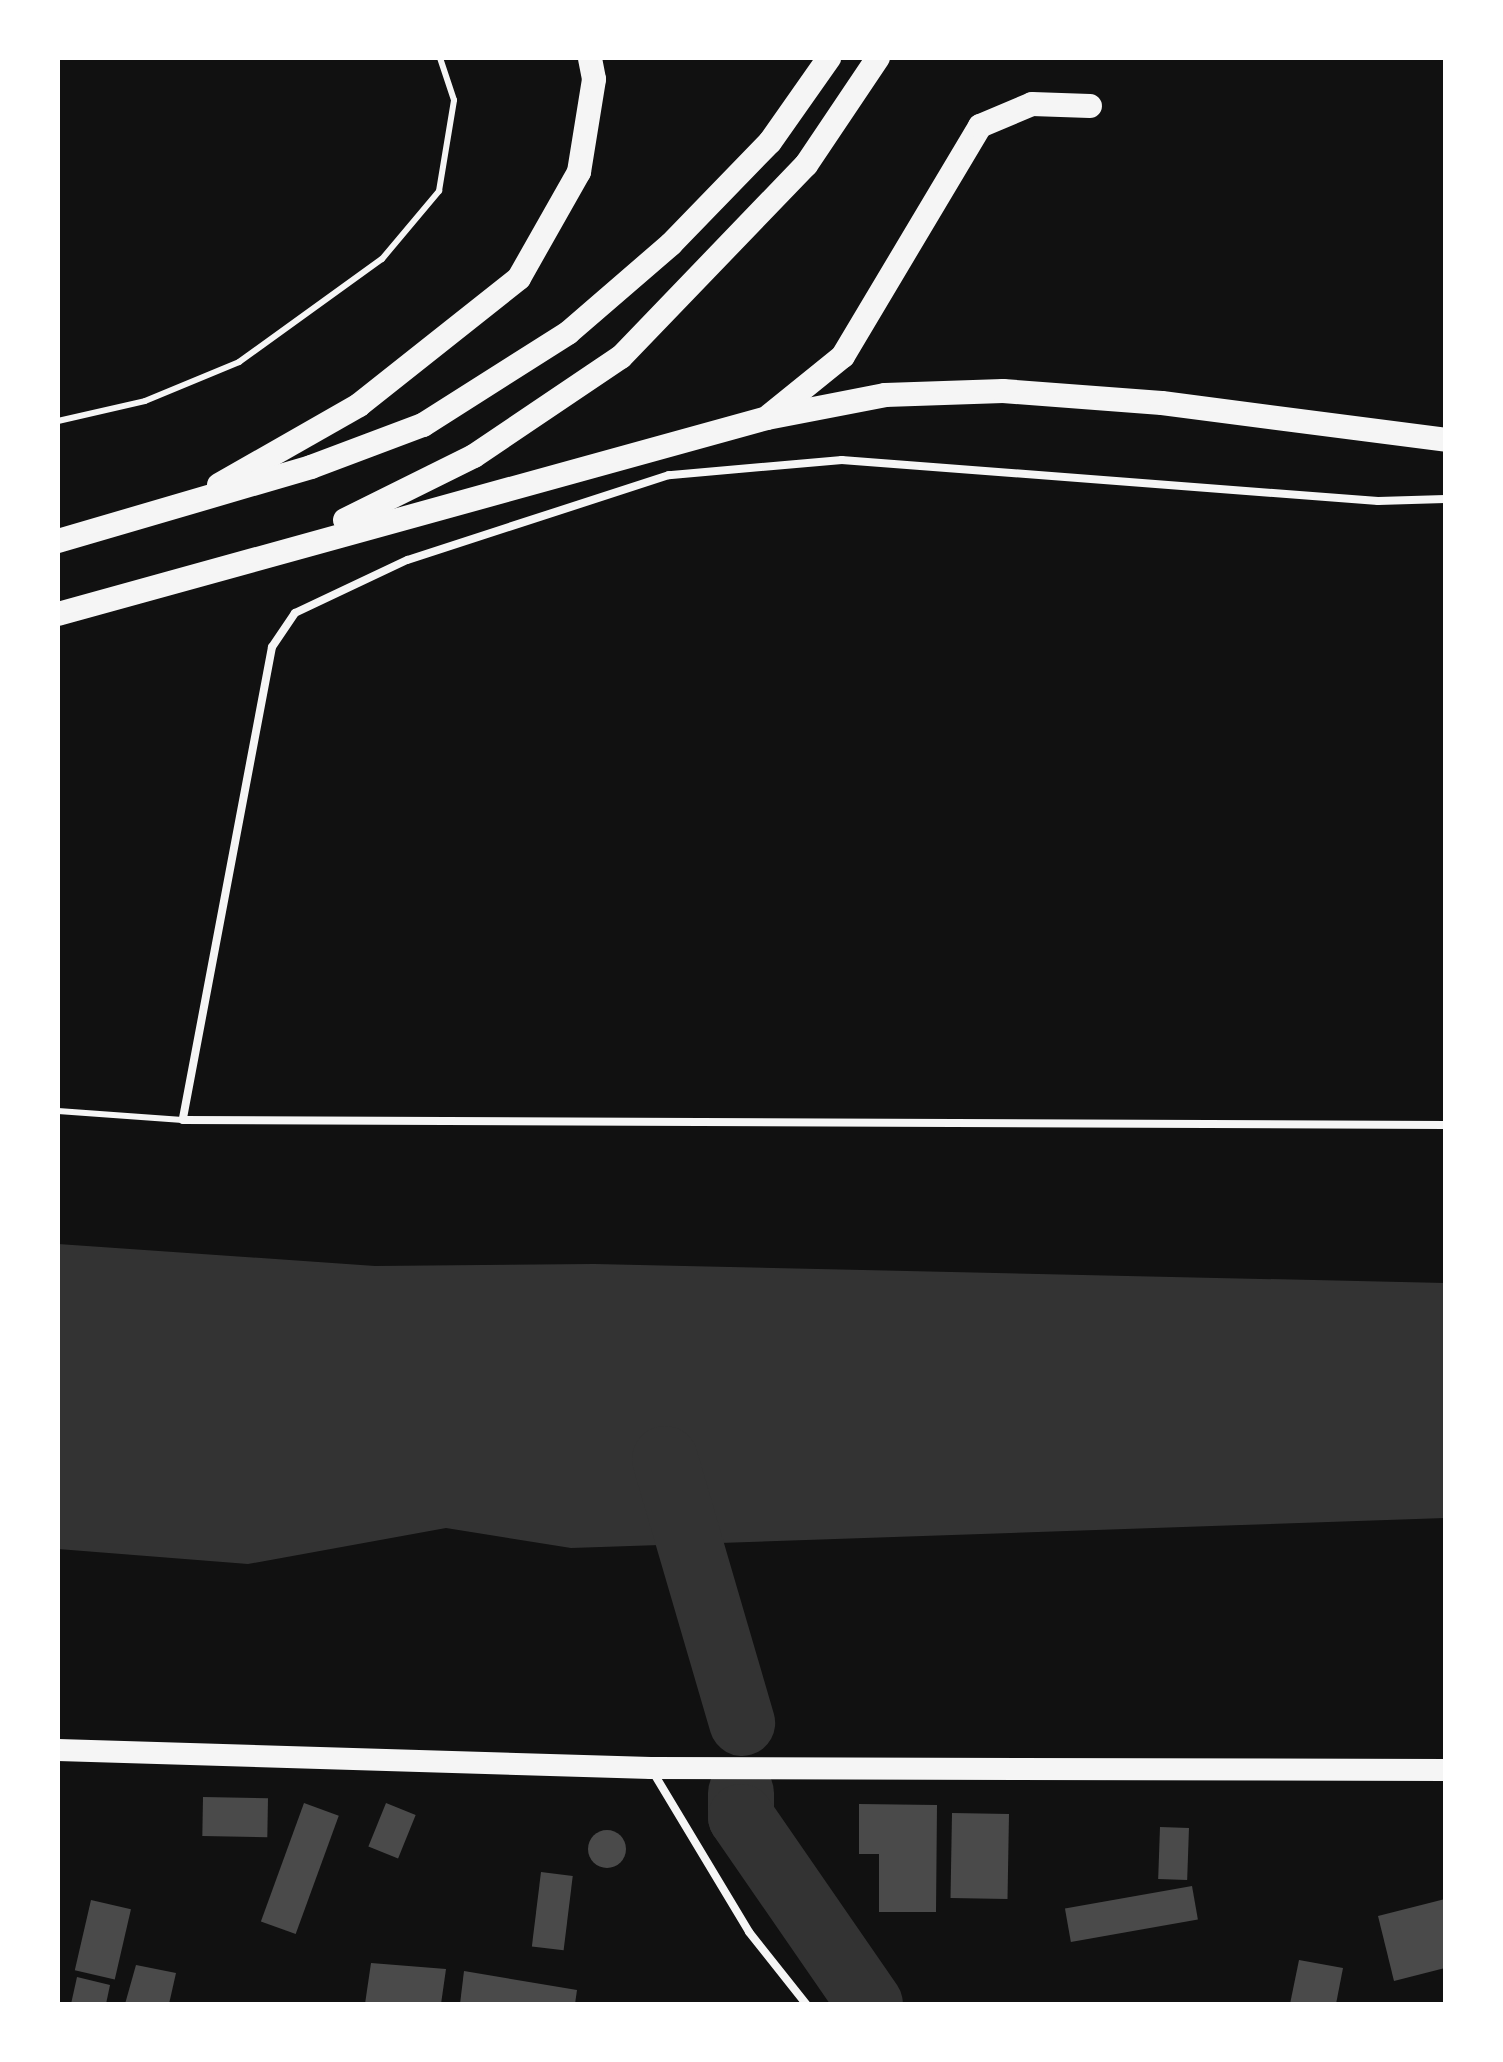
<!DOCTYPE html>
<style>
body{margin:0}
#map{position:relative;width:1503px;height:2062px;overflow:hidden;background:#111;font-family:"Public Sans",sans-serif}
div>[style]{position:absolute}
.water>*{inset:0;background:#333}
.river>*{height:66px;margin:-33px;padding:0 33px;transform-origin:33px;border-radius:33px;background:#333}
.building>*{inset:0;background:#4a4a4a;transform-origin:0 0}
.round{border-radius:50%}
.service>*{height:6px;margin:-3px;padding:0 3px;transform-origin:3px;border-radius:3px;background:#f5f5f5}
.minor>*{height:8px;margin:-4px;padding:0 4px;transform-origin:4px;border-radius:4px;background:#f5f5f5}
.trunk>*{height:22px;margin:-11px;padding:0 11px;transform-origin:11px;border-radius:11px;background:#f5f5f5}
.motorway>*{height:24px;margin:-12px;padding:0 12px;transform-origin:12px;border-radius:12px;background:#f5f5f5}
span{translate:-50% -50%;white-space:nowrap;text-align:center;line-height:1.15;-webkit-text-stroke:7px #fff;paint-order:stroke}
.frame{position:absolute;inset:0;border:60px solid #fff;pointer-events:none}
</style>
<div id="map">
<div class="water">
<div style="clip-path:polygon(58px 1244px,375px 1266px,594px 1264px,1445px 1283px,1445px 1518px,571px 1548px,446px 1528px,248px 1564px,58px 1549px)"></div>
</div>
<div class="river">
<div style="left:665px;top:1459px;width:275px;rotate:73.7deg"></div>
<div style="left:741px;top:1793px;width:24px;rotate:90deg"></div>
<div style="left:741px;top:1817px;width:227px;rotate:55.4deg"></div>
</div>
<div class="building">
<div style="left:203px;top:1797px;width:65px;height:39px;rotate:1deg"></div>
<div style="left:304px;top:1803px;width:37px;height:126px;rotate:20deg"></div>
<div style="left:386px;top:1803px;width:32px;height:47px;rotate:22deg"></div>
<div style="clip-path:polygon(859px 1804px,937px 1805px,936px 1912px,879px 1912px,879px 1854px,859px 1854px)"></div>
<div style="left:952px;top:1813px;width:57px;height:85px;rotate:1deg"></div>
<div style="left:1160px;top:1827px;width:29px;height:52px;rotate:2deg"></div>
<div class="round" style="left:588px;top:1830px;width:38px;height:38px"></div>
<div style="left:541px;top:1872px;width:32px;height:75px;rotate:7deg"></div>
<div style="left:1192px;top:1886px;width:34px;height:129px;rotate:80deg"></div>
<div style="clip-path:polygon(1445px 1899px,1445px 1968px,1394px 1981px,1378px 1916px)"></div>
<div style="left:91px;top:1900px;width:41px;height:72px;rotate:13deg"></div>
<div style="clip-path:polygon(1299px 1960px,1343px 1968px,1336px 2004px,1290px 2004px)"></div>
<div style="clip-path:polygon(371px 1963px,446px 1969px,441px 2004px,365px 2004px)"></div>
<div style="clip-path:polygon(136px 1965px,176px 1973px,169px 2004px,125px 2004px)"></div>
<div style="clip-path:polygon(464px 1971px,577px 1990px,575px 2004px,460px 2004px)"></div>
<div style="clip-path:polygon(77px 1977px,110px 1985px,106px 2004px,71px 2004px)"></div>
</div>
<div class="service">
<div style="left:58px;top:421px;width:89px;rotate:-12.9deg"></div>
<div style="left:145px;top:401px;width:102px;rotate:-22.5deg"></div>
<div style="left:239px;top:362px;width:176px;rotate:-35.8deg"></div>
<div style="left:382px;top:259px;width:89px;rotate:-50deg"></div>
<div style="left:439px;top:191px;width:92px;rotate:-80.6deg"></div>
<div style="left:454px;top:100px;width:44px;rotate:-108.4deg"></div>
<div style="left:58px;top:1111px;width:125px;rotate:4.1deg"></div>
</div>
<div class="minor">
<div style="left:1445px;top:499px;width:67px;rotate:178.3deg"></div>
<div style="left:1378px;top:501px;width:538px;rotate:-175.63deg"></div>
<div style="left:842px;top:460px;width:174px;rotate:175deg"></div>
<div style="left:669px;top:475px;width:275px;rotate:162deg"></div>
<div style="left:407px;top:560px;width:124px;rotate:154.7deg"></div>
<div style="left:295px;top:613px;width:41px;rotate:124.1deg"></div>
<div style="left:272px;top:647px;width:481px;rotate:100.7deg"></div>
<div style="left:183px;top:1120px;width:1262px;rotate:0.23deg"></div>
<div style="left:653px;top:1772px;width:187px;rotate:59deg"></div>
<div style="left:749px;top:1932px;width:92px;rotate:51.6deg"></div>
</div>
<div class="trunk">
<div style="left:58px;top:1750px;width:593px;rotate:1.74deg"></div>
<div style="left:651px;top:1768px;width:794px;rotate:0.14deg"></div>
</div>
<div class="motorway">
<div style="left:769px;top:416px;width:95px;rotate:-39deg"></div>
<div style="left:843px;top:356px;width:268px;rotate:-59.2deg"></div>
<div style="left:980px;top:126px;width:56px;rotate:-22.9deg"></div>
<div style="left:1032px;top:104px;width:58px;rotate:2deg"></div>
<div style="left:219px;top:485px;width:161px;rotate:-29.7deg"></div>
<div style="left:359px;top:405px;width:204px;rotate:-38.4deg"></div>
<div style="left:519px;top:278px;width:122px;rotate:-60.5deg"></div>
<div style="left:579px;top:172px;width:94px;rotate:-80.8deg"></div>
<div style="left:594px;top:79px;width:21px;rotate:-101deg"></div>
<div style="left:345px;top:520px;width:144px;rotate:-26.4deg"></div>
<div style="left:474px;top:456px;width:177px;rotate:-34deg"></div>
<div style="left:621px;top:357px;width:267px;rotate:-46.1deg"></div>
<div style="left:806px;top:165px;width:129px;rotate:-56.1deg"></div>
<div style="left:58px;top:541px;width:264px;rotate:-16.3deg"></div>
<div style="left:311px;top:467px;width:120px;rotate:-20.6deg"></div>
<div style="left:423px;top:425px;width:172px;rotate:-32.4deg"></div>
<div style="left:568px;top:333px;width:136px;rotate:-40.8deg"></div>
<div style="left:671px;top:244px;width:142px;rotate:-45.9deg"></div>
<div style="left:770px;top:142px;width:103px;rotate:-54.9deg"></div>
<div style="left:58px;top:614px;width:736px;rotate:-15.45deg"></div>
<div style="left:767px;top:418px;width:120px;rotate:-11deg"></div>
<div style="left:885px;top:395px;width:118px;rotate:-1.9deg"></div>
<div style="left:1003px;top:391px;width:159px;rotate:4.3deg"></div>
<div style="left:1162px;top:403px;width:285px;rotate:7.4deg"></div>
</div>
<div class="frame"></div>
</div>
